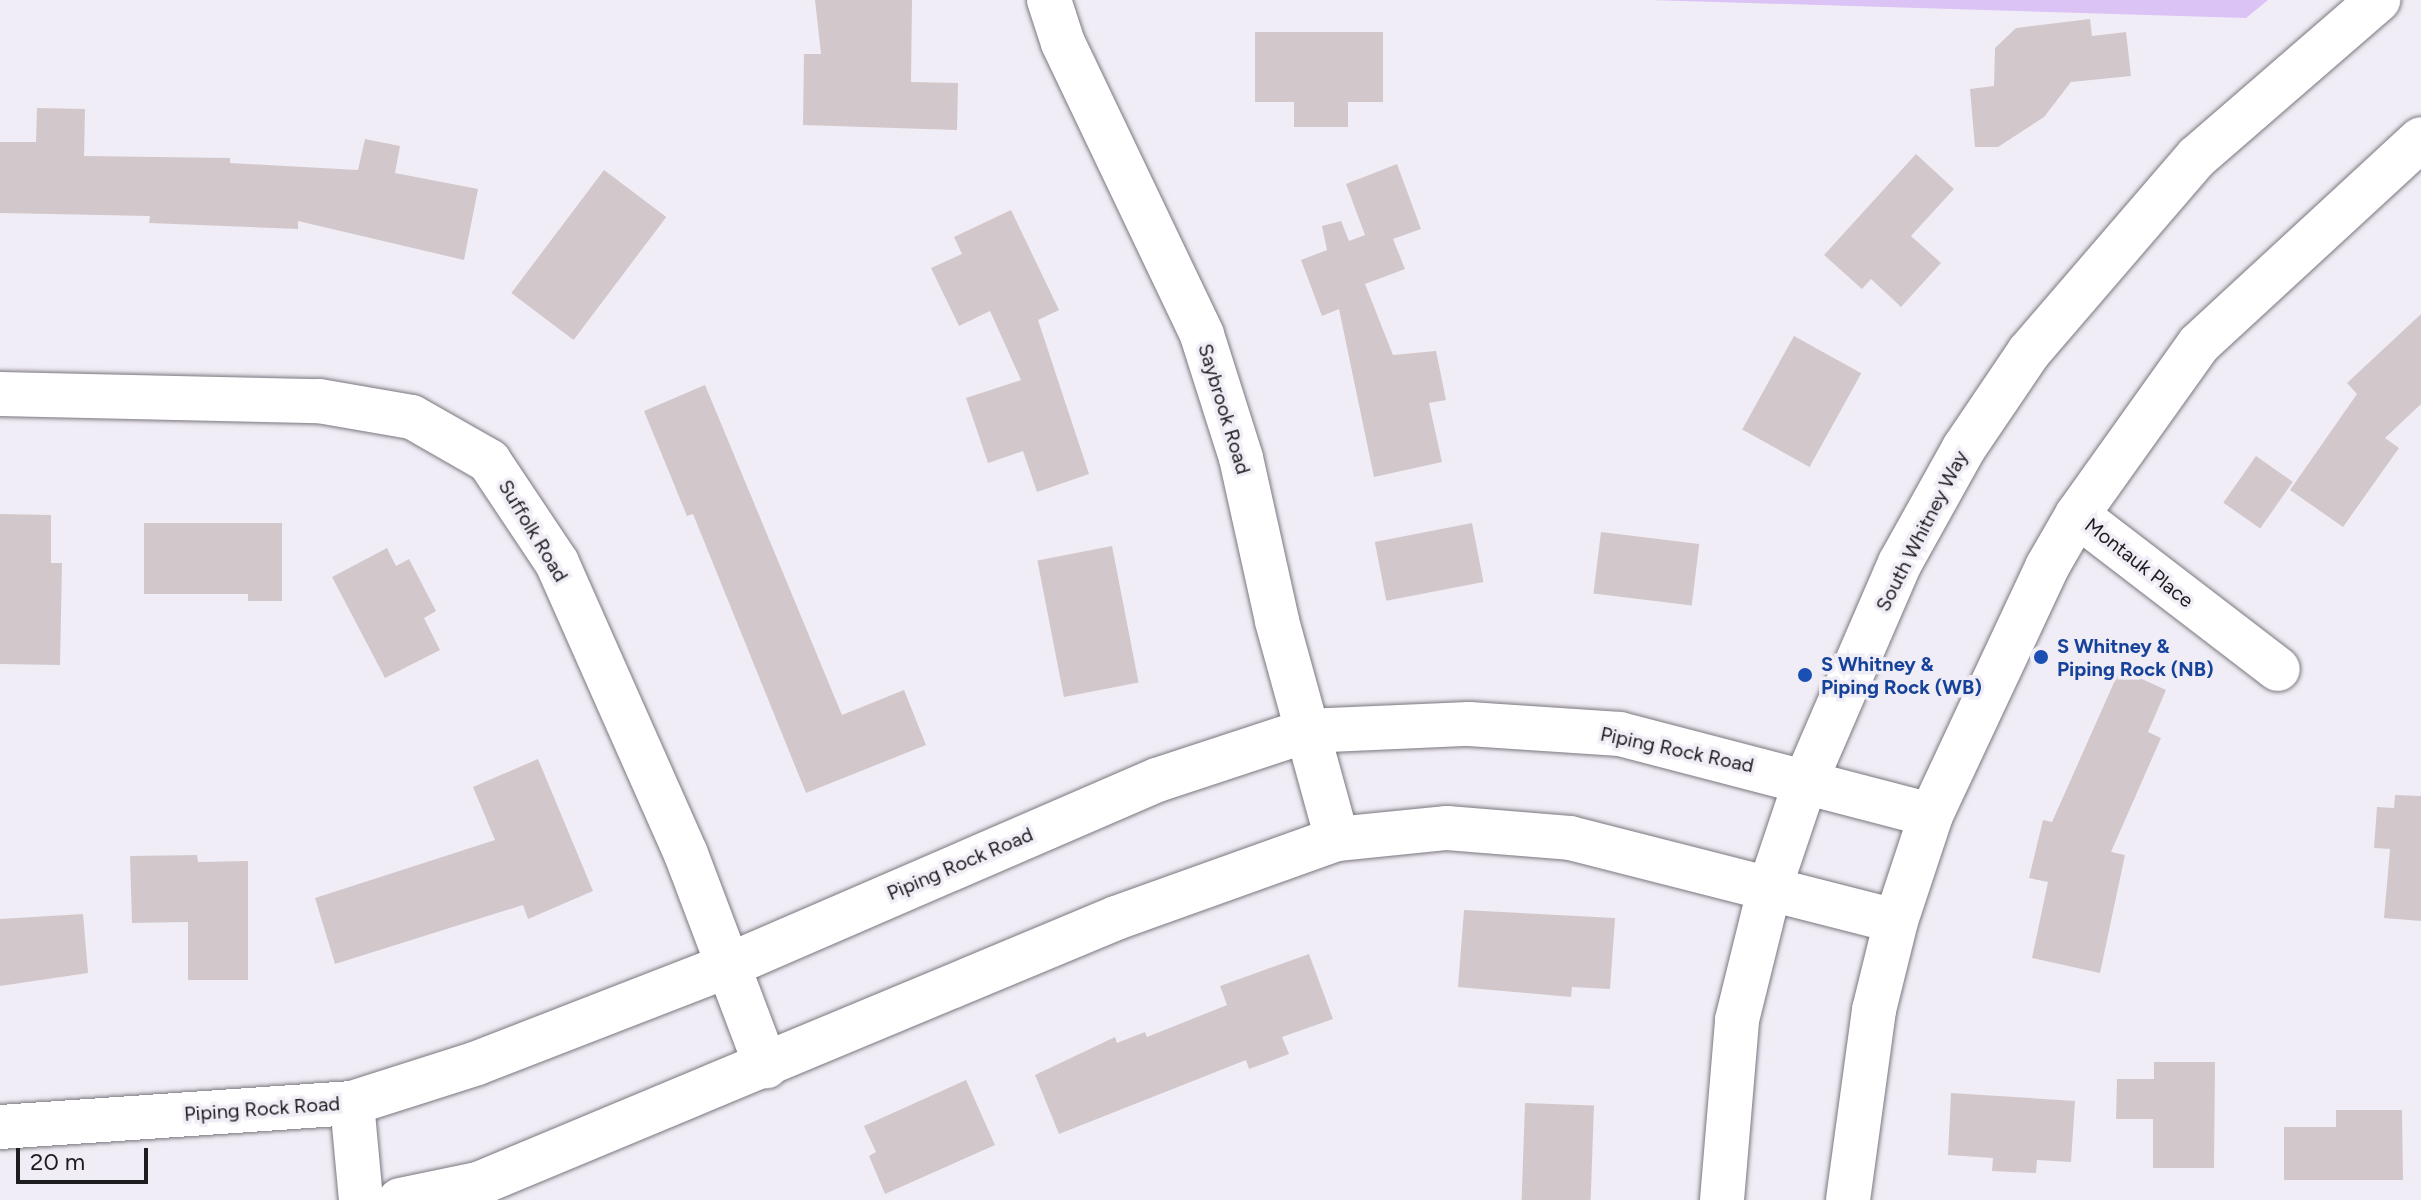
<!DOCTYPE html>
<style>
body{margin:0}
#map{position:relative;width:2421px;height:1200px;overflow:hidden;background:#f1edf6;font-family:Figtree,sans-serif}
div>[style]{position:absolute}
.green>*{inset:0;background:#dbc3f5}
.building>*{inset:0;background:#d2c8cb;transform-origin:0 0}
.roads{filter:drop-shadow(0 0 2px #7b777f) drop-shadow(0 0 2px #7b777f)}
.minor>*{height:44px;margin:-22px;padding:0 22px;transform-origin:22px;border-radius:22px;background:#fff}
.major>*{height:44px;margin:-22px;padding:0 22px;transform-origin:22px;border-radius:22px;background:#fff}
.dots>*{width:22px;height:22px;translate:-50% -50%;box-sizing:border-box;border:4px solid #f1edf6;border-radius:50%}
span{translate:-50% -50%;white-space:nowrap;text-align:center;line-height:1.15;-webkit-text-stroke:7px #f1edf6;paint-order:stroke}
.street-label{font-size:20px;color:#1d1c1f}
.transit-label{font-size:20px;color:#164399;font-weight:700}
.left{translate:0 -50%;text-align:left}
.scale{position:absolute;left:16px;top:1148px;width:132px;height:36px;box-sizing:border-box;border:4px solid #1d1c1f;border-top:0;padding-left:10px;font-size:24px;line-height:28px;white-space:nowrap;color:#1d1c1f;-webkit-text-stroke:6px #f1edf6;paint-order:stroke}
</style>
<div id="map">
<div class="green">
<div style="clip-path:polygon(1650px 0,2268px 0,2246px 18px)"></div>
</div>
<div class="building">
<div style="clip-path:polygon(815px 0,912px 0,911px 82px,958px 83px,957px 130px,803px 125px,804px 54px,821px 54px)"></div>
<div style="clip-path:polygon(2090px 19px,2092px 36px,2126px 32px,2131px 76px,2071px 82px,2044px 117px,1998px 147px,1975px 147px,1970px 89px,1994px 86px,1995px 48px,2016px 28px)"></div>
<div style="clip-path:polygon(1255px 32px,1383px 32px,1383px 102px,1348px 102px,1348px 127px,1294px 127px,1294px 102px,1255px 102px)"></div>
<div style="clip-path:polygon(37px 108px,85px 109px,84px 156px,230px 158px,230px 163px,358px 170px,365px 139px,400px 146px,395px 173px,478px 189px,464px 260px,298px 221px,298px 229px,149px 223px,150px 216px,0 213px,0 142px,36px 142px)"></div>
<div style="clip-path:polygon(1916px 154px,1954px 189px,1911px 236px,1941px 263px,1901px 307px,1871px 279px,1862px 289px,1824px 255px)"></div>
<div style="clip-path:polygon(1397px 164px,1421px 229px,1393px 239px,1405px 269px,1365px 284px,1393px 355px,1436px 351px,1446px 400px,1429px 403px,1442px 462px,1374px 477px,1339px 309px,1322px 316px,1301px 260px,1327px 250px,1322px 226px,1341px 221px,1349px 241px,1365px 235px,1346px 184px)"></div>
<div style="left:604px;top:170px;width:78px;height:154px;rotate:37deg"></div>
<div style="clip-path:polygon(1011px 210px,1059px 310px,1038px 320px,1089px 474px,1037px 492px,1023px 451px,988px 463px,966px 398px,1021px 380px,990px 311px,959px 326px,931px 268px,962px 254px,954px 237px)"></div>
<div style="clip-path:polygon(2421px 314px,2421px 404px,2385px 438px,2399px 448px,2343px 527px,2290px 490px,2357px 394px,2347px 383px)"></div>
<div style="left:1794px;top:336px;width:77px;height:107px;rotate:29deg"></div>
<div style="clip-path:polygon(705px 385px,842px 715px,904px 690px,926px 745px,806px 793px,693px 514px,687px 516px,644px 411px)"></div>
<div style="left:2256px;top:456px;width:45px;height:57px;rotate:35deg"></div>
<div style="clip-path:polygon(0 514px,51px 515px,51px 563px,62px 563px,60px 665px,0 664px)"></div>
<div style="clip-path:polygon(144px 523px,282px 523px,282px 601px,248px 601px,248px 594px,144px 594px)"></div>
<div style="left:1472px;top:523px;width:60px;height:99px;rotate:79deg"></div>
<div style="left:1601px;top:532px;width:99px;height:62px;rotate:7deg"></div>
<div style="left:1112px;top:546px;width:139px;height:76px;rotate:79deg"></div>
<div style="clip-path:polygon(387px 548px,396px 566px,409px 559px,436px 611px,424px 618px,440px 650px,385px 678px,332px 577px)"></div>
<div style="clip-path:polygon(2120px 669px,2166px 690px,2148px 732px,2161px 738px,2111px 852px,2125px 855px,2100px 973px,2032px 958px,2048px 882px,2029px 878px,2043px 820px,2052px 822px)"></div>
<div style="clip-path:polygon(538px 759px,593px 891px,528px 919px,523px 905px,335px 964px,315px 898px,495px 840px,473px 787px)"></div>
<div style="clip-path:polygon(2395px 795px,2421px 796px,2421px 921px,2384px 918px,2390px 849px,2374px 848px,2377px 807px,2394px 808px)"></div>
<div style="clip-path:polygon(197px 855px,198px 862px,248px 861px,248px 980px,188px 980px,188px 922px,132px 923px,130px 856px)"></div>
<div style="clip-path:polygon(1464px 910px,1615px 918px,1610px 989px,1572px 987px,1571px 997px,1458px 987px)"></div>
<div style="clip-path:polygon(83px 914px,88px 973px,0 986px,0 919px)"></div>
<div style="clip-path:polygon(1309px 954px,1333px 1019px,1282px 1037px,1289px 1054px,1249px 1069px,1246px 1060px,1059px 1134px,1035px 1075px,1115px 1037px,1117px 1043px,1145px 1032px,1147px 1037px,1227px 1005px,1220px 986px)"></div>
<div style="clip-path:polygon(2154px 1062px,2215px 1062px,2214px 1168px,2153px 1168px,2153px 1119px,2116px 1119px,2117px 1079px,2154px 1079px)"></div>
<div style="clip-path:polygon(966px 1080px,995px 1145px,885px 1194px,869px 1156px,876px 1152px,864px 1126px)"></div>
<div style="clip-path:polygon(1951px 1093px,2075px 1101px,2071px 1162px,2037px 1160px,2036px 1173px,1992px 1171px,1993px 1158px,1948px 1155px)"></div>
<div style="left:1525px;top:1103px;width:69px;height:97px;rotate:2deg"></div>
<div style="clip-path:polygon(2336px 1110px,2402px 1110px,2403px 1180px,2284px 1180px,2284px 1127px,2336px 1127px)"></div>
</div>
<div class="roads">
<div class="minor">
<div style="left:1049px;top:0;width:45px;rotate:72deg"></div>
<div style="left:1063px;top:43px;width:323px;rotate:64.5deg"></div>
<div style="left:1202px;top:335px;width:129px;rotate:72.4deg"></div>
<div style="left:1241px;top:458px;width:167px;rotate:77.5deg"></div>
<div style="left:1277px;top:621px;width:226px;rotate:74.6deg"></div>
<div style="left:0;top:394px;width:319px;rotate:1.3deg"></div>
<div style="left:319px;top:401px;width:94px;rotate:9.8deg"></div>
<div style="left:412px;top:417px;width:89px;rotate:29.7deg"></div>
<div style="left:489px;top:461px;width:123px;rotate:56.3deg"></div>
<div style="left:557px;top:563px;width:318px;rotate:66.1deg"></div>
<div style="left:686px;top:854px;width:227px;rotate:69.3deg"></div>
<div style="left:2077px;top:515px;width:253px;rotate:37.5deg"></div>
<div style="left:352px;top:1103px;width:97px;rotate:84.7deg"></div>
<div style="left:0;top:1127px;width:353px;rotate:-3.9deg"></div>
<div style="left:352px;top:1103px;width:131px;rotate:-17.7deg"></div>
<div style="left:477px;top:1063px;width:268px;rotate:-21.2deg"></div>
<div style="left:727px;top:966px;width:469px;rotate:-23.4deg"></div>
<div style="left:1157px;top:780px;width:157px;rotate:-18.2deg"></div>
<div style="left:1306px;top:731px;width:163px;rotate:-2.5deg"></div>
<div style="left:1469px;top:724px;width:151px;rotate:3.8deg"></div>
<div style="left:1620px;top:734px;width:321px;rotate:14.6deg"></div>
<div style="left:400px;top:1200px;width:80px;rotate:-11.6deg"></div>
<div style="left:478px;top:1184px;width:691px;rotate:-22.63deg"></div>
<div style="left:1116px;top:918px;width:235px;rotate:-19.7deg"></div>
<div style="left:1337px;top:839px;width:111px;rotate:-5.7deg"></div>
<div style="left:1447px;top:828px;width:123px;rotate:4.6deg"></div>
<div style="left:1570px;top:838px;width:336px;rotate:14.3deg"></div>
</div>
<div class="major">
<div style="left:1722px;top:1200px;width:181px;rotate:-85.2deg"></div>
<div style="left:1737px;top:1020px;width:137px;rotate:-76.1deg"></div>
<div style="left:1770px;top:887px;width:113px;rotate:-71.4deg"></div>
<div style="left:1806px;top:780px;width:236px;rotate:-66.6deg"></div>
<div style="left:1900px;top:563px;width:132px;rotate:-60.9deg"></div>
<div style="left:1964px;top:448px;width:116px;rotate:-55.9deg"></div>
<div style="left:2029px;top:352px;width:257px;rotate:-49.3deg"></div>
<div style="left:2197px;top:157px;width:240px;rotate:-40.9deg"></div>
<div style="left:1848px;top:1200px;width:192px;rotate:-82.2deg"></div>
<div style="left:1874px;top:1010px;width:92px;rotate:-76.1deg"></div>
<div style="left:1896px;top:921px;width:112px;rotate:-71.7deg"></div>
<div style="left:1931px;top:815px;width:274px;rotate:-64.9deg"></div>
<div style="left:2047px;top:567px;width:60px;rotate:-60deg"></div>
<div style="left:2077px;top:515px;width:210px;rotate:-54.5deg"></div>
<div style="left:2199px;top:344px;width:302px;rotate:-42.7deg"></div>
</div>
</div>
<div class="dots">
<div style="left:2041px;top:657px;background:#1a4fb4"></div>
<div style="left:1805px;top:675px;background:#1a4fb4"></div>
</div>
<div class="street-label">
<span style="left:1224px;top:409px;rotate:73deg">Saybrook Road</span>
<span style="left:533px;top:531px;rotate:59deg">Suffolk Road</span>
<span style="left:1922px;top:531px;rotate:-63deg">South Whitney Way</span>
<span style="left:2139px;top:563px;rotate:38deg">Montauk Place</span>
<span style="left:1677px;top:750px;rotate:12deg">Piping Rock Road</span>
<span style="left:960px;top:864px;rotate:-23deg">Piping Rock Road</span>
<span style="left:262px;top:1109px;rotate:-4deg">Piping Rock Road</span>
</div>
<div class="transit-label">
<span class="left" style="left:2057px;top:658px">S Whitney &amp;<br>Piping Rock (NB)</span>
<span class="left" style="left:1821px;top:676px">S Whitney &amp;<br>Piping Rock (WB)</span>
</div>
<div class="scale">20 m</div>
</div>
